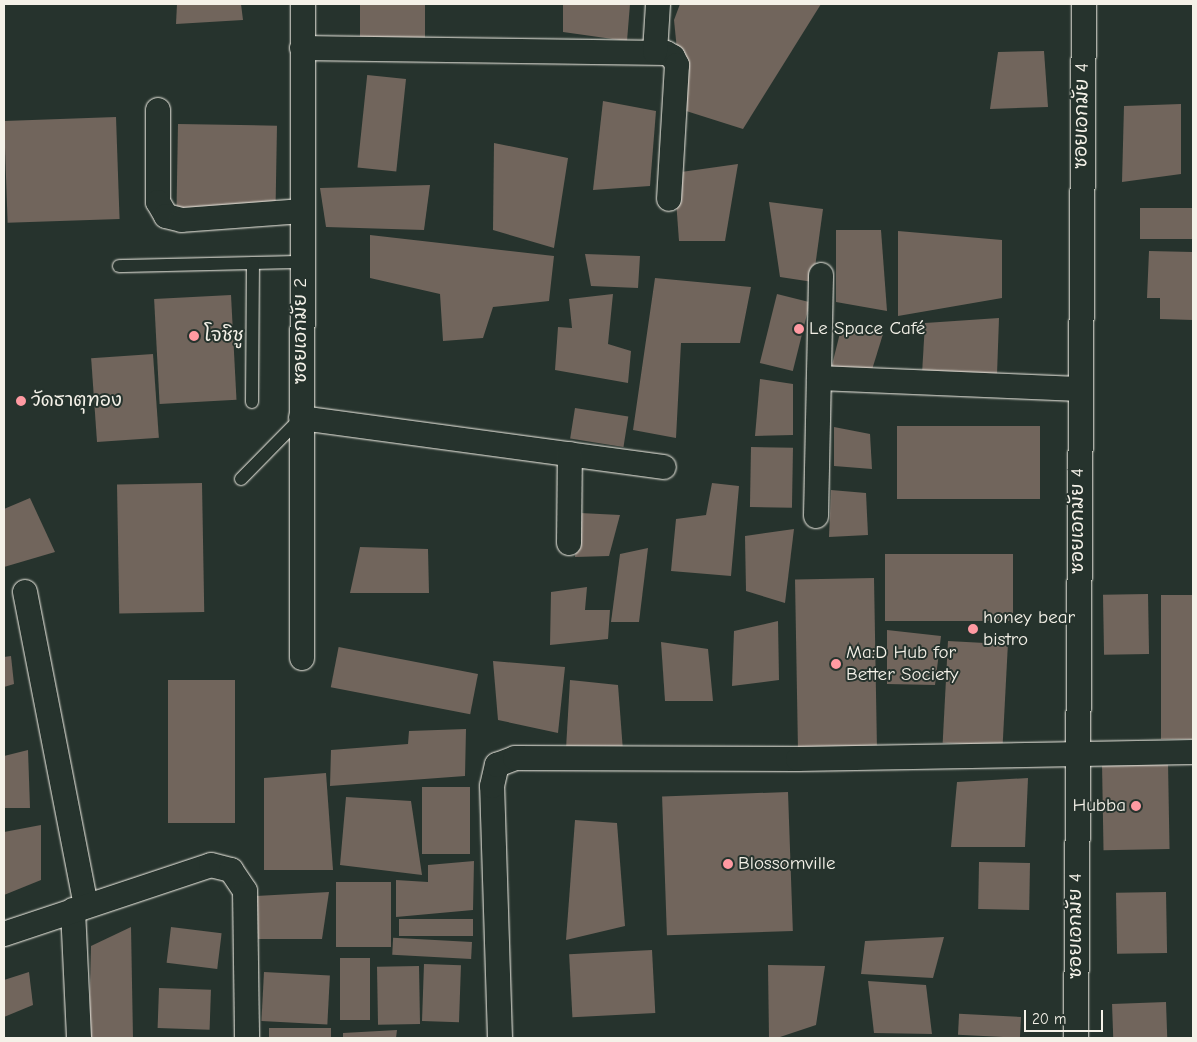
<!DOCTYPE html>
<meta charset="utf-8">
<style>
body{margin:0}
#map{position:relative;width:1197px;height:1042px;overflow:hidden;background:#26332d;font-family:"Comic Neue","Playpen Sans Thai",sans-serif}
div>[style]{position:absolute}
.building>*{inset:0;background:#71655c;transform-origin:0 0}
.roads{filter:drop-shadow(0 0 1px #f4f1e8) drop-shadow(0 0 1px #f4f1e8)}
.lane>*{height:12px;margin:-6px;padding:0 6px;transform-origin:6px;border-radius:6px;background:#26332d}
.street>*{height:24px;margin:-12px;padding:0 12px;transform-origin:12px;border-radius:12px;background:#26332d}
.dots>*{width:14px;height:14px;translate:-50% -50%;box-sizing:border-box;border:2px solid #26332d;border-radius:50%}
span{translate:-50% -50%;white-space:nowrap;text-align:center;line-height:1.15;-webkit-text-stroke:4px #26332d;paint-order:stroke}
.street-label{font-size:19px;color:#f4f1e8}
.poi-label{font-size:19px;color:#f4f1e8}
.left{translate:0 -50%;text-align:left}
.right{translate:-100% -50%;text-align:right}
.frame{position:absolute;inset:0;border:5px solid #f4f1e8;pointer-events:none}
.scale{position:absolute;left:1024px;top:1010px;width:79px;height:22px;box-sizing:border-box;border:2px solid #f4f1e8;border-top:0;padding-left:6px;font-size:15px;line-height:18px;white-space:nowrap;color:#f4f1e8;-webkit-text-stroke:4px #26332d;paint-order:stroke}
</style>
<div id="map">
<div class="building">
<div style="clip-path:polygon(177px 4px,241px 4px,243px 20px,176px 24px)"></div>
<div style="left:360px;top:4px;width:65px;height:35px"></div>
<div style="clip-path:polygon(563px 4px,630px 4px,627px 41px,563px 32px)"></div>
<div style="clip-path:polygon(680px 4px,821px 4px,743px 129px,683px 110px,674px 20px)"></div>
<div style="clip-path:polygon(1044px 51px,1048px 107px,990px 109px,998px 52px)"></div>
<div style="left:406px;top:79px;width:93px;height:39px;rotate:96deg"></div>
<div style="clip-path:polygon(603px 101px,656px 111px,650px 186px,593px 190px)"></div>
<div style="clip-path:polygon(1181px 104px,1181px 174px,1122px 182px,1124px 106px)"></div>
<div style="left:116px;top:117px;width:102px;height:112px;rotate:88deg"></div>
<div style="left:178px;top:124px;width:99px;height:87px;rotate:1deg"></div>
<div style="clip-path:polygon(494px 143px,568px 158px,554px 248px,493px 230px)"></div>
<div style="clip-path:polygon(738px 164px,725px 241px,679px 241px,674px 173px)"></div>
<div style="clip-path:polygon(430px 185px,424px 230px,326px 227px,320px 188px)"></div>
<div style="clip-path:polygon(769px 202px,823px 209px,813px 282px,780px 277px)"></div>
<div style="left:1140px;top:208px;width:53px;height:31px"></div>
<div style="clip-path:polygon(836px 230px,881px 230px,887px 311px,836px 302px)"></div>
<div style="clip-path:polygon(898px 231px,1002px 240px,1002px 298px,898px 316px)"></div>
<div style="clip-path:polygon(370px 235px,554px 256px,549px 301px,493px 307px,483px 338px,443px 341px,440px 294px,370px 278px)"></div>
<div style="clip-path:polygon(1149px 251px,1193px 252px,1193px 320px,1160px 319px,1160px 298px,1147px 298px)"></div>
<div style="clip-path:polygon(585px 254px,640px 256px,638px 288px,591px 286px)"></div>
<div style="clip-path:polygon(655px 278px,751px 287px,740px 343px,681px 343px,676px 438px,633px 430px)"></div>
<div style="clip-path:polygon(613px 294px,608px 344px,631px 351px,628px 383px,555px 370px,558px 327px,572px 328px,569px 299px)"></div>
<div style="left:777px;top:294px;width:34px;height:71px;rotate:14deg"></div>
<div style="left:231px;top:295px;width:105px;height:77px;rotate:87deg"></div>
<div style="clip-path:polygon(999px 318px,997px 375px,922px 374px,925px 323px)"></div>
<div style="clip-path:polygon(841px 329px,883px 334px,871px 373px,831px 369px)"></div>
<div style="left:153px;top:354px;width:84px;height:62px;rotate:86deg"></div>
<div style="clip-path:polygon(760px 379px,793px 384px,793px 435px,755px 436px)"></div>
<div style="left:575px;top:408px;width:54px;height:31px;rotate:9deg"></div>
<div style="left:897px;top:426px;width:143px;height:73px"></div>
<div style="clip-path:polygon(834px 427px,870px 434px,872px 469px,834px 466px)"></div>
<div style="left:751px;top:447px;width:42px;height:60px;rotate:1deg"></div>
<div style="left:202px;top:483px;width:129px;height:85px;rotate:89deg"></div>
<div style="clip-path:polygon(712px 483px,739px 486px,731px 576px,671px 571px,676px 519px,706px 515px)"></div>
<div style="clip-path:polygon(831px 490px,866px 493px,868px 535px,829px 537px)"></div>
<div style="clip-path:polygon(30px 498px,55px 552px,4px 567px,4px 509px)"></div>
<div style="clip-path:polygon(580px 513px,620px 515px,609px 556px,575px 557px)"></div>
<div style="clip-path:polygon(794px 529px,785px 603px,746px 591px,745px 536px)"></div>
<div style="clip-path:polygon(360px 547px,428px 549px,429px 593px,350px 593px)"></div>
<div style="clip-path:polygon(648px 548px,639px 622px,611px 622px,620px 554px)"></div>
<div style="left:885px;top:554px;width:128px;height:67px"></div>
<div style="left:874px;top:578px;width:170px;height:79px;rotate:89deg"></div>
<div style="clip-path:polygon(587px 587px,585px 610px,610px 610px,608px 639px,550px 645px,551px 592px)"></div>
<div style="left:1148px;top:594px;width:60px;height:45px;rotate:89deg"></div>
<div style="left:1193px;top:595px;width:144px;height:32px;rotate:90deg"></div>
<div style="clip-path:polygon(778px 621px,779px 680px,732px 686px,734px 631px)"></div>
<div style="clip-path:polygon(887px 630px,941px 636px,935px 685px,887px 684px)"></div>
<div style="left:948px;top:641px;width:60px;height:102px;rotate:3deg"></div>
<div style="clip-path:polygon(661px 642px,708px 649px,713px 701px,665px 701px)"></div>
<div style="clip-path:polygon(11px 656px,14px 684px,4px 687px,4px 657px)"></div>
<div style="clip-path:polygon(493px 661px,565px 667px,558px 733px,498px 720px)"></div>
<div style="left:478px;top:674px;width:41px;height:142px;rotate:101deg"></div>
<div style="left:168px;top:680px;width:67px;height:143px"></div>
<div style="clip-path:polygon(570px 680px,618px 685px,623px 751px,566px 749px)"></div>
<div style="clip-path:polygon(466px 729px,465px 776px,330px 786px,331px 750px,408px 744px,409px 731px)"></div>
<div style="clip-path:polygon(28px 750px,30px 808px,4px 808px,4px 756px)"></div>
<div style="left:1168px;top:762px;width:87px;height:66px;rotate:89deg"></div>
<div style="clip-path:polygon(326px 773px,333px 870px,264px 870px,264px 778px)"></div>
<div style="clip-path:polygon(1028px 778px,1025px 847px,951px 847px,957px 782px)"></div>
<div style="left:470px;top:787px;width:67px;height:48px;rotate:90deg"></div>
<div style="left:788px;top:792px;width:139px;height:126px;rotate:88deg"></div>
<div style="clip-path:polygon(346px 797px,411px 801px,422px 875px,340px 865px)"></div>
<div style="clip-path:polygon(575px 820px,617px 823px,625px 926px,566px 940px)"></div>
<div style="clip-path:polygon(41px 825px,41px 880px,4px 895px,4px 832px)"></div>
<div style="clip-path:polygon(474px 861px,473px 910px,396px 917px,396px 880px,428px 882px,428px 865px)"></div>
<div style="left:1030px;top:863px;width:47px;height:51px;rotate:91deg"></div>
<div style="left:336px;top:882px;width:55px;height:65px"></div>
<div style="clip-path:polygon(329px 892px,322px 939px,256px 939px,256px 896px)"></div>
<div style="left:1166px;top:892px;width:61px;height:50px;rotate:89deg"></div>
<div style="left:473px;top:919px;width:17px;height:74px;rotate:90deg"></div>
<div style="clip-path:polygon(131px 927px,133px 1038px,89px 1038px,91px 946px)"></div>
<div style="left:171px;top:927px;width:51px;height:36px;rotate:7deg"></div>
<div style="clip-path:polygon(944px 937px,933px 978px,861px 974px,865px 941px)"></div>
<div style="left:472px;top:942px;width:17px;height:79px;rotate:93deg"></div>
<div style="left:652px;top:950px;width:63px;height:83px;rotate:87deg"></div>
<div style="left:340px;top:958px;width:30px;height:62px"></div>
<div style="left:424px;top:964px;width:37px;height:57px;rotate:2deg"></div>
<div style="clip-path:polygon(768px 965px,825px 966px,816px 1025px,777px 1038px,769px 1038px)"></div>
<div style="left:419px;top:966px;width:58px;height:42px;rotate:89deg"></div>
<div style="clip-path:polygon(29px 972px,33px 1005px,4px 1017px,4px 980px)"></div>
<div style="left:264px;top:972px;width:66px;height:49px;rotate:3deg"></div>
<div style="clip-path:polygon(868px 981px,926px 985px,932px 1034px,874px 1033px)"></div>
<div style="left:159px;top:988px;width:52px;height:40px;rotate:2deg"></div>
<div style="left:1166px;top:1002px;width:36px;height:54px;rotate:88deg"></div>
<div style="left:1021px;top:1017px;width:21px;height:62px;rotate:93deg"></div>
<div style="left:331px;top:1028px;width:10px;height:62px;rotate:90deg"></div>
<div style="clip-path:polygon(397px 1030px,396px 1038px,343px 1038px,343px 1033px)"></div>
</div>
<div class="roads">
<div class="lane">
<div style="left:119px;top:266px;width:182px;rotate:-1.3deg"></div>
<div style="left:252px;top:402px;width:139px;rotate:-89.6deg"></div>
<div style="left:241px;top:479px;width:86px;rotate:-45.5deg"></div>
</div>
<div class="street">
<div style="left:302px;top:48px;width:364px;rotate:0.8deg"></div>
<div style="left:666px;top:53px;width:8px;rotate:30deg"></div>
<div style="left:673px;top:57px;width:9px;rotate:63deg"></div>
<div style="left:677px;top:65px;width:134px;rotate:93.4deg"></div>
<div style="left:655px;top:52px;width:48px;rotate:-86.4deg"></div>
<div style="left:158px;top:110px;width:92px;rotate:90deg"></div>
<div style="left:158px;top:202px;width:16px;rotate:60deg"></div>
<div style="left:166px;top:216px;width:16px;rotate:14deg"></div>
<div style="left:182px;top:220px;width:119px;rotate:-4.3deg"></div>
<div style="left:819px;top:378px;width:260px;rotate:2.4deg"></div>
<div style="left:301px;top:418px;width:366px;rotate:7.7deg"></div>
<div style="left:816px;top:516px;width:241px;rotate:-88.8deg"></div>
<div style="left:569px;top:543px;width:89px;rotate:-89.4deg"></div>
<div style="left:25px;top:592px;width:320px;rotate:79deg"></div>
<div style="left:302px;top:658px;width:654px;rotate:-89.91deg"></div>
<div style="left:73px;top:910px;width:128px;rotate:87.3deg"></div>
<div style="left:4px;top:934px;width:218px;rotate:-18.4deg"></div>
<div style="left:211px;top:865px;width:21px;rotate:14deg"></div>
<div style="left:231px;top:870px;width:25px;rotate:56deg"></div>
<div style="left:245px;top:891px;width:147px;rotate:89.2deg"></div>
<div style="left:500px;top:1038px;width:252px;rotate:-91.8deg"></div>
<div style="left:492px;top:786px;width:22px;rotate:-77deg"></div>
<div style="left:497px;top:765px;width:19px;rotate:-21deg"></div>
<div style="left:515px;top:758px;width:283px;rotate:0.2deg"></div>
<div style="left:798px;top:759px;width:395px;rotate:-1deg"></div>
<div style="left:1076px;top:1038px;width:1034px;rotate:-89.56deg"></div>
</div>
</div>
<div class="dots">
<div style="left:799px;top:329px;background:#ff9aa2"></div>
<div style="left:194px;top:336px;background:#ff9aa2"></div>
<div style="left:21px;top:401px;background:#ff9aa2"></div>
<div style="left:973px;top:629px;background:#ff9aa2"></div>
<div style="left:836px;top:664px;background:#ff9aa2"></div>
<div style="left:1136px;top:806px;background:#ff9aa2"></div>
<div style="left:728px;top:864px;background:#ff9aa2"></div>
</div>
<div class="street-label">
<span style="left:1082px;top:116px;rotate:-89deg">ซอยเอกมัย 4</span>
<span style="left:301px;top:331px;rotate:-90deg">ซอยเอกมัย 2</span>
<span style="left:1078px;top:521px;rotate:-90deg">ซอยเอกมัย 4</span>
<span style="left:1076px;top:926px;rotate:-90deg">ซอยเอกมัย 4</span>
</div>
<div class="poi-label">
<span class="left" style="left:809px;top:329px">Le Space Café</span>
<span class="left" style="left:204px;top:336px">โจชิชู</span>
<span class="left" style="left:31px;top:401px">วัดธาตุทอง</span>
<span class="left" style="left:983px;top:629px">honey bear<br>bistro</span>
<span class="left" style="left:846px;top:664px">Ma:D Hub for<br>Better Society</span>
<span class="right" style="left:1126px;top:806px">Hubba</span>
<span class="left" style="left:738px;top:864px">Blossomville</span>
</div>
<div class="frame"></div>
<div class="scale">20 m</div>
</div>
